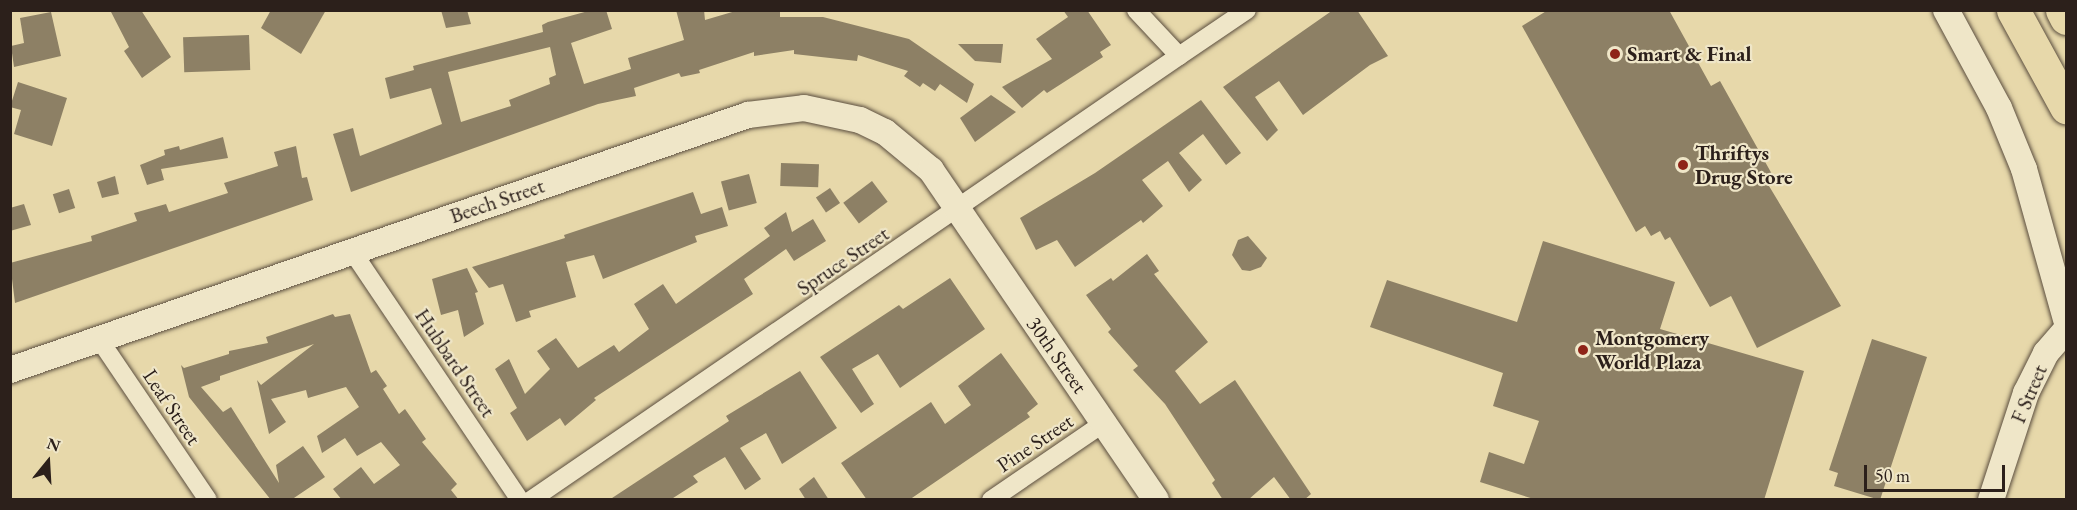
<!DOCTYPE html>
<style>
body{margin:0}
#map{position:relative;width:2077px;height:510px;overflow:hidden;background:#e7d8aa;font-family:"EB Garamond",serif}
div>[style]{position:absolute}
.building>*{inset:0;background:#8d8065;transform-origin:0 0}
.roads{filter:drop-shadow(0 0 2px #5b4e3f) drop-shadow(0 0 2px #5b4e3f)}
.street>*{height:18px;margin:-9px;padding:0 9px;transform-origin:9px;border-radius:9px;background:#efe6c8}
.secondary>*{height:26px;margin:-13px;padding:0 13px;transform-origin:13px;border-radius:13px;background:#efe6c8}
.highway>*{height:33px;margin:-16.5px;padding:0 16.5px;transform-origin:16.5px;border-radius:16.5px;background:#e7d8aa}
.dots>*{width:16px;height:16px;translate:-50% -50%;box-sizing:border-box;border:3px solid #efe6c8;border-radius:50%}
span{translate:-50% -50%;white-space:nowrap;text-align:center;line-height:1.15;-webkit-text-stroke:4.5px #efe6c8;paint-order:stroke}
.poi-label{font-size:21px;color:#2c201b;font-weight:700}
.left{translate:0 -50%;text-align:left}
.street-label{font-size:21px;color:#2c201b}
.frame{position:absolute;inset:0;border:12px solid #2c201b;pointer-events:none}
.north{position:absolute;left:18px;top:432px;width:60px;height:60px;-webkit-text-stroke:4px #efe6c8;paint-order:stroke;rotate:18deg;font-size:16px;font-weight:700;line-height:24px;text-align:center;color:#2c201b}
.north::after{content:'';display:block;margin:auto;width:21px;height:27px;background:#2c201b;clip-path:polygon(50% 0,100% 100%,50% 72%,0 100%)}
.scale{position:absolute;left:1864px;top:465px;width:141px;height:27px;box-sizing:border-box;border:3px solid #2c201b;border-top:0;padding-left:8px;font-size:18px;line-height:21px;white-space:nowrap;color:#2c201b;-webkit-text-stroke:4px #efe6c8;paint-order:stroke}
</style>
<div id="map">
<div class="building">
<div style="clip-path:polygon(110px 10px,141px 10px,171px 57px,142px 78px,124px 51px,129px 47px)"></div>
<div style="clip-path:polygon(271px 10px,326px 10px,301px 54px,261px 28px)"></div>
<div style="clip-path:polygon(441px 10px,467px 10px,471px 24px,446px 28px)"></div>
<div style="clip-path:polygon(evenodd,592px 10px,606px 10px,612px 29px,571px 43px,584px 84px,631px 69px,628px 58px,684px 40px,676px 10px,704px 10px,705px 20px,739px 10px,780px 10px,780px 17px,823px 17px,909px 39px,974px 84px,967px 103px,940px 84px,935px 91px,923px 83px,920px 87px,904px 76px,908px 71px,858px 55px,857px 61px,794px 54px,794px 50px,754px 56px,754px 52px,699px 70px,700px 73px,681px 77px,679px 73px,634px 88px,636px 96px,598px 104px,351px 192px,333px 134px,353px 128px,360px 156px,442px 124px,431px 88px,390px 99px,385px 78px,414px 70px,413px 66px,543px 32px,542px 25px,548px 22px,592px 10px,550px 47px,556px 75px,549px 78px,550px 84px,509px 100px,511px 106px,461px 122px,448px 72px,550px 47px)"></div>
<div style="clip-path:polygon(1063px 10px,1087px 10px,1111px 45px,1100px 52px,1103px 57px,1047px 93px,1044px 90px,1022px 108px,1002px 87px,1052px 59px,1036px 39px,1068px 17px)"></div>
<div style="clip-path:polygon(1333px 10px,1357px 10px,1388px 56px,1370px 65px,1303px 115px,1279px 81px,1255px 97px,1278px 130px,1267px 141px,1223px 87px)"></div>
<div style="clip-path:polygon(1548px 10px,1669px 10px,1711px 86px,1720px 81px,1773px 176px,1766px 181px,1841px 306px,1757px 348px,1731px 296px,1710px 307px,1670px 237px,1665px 240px,1660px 231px,1651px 236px,1645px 226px,1636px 232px,1522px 26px)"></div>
<div style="clip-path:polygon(51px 12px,61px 56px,14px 67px,11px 46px,24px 43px,20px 18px)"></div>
<div style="left:249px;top:35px;width:35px;height:66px;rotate:88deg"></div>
<div style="clip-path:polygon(958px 44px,1003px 44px,1001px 63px,975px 61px)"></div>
<div style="clip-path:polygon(18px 82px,67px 98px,52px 146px,14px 134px,21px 110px,10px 107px)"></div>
<div style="clip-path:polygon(991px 95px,1016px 112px,975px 142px,960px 118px)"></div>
<div style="clip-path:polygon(1201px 100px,1241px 153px,1226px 165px,1203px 134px,1179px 153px,1202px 180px,1189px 192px,1168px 161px,1142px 180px,1163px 206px,1143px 223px,1141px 220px,1075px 267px,1057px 240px,1036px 250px,1020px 218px,1095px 173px)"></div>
<div style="clip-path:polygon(223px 137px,228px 158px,161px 169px,164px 180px,147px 185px,140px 165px,165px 155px,164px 150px,179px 146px,180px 150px)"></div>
<div style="clip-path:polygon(296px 146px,302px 178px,307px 177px,313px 200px,15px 303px,10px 263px,92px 241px,91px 236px,137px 221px,134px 213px,166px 204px,169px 212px,228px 193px,224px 183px,278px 166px,274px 152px)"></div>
<div style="left:781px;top:163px;width:38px;height:23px;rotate:2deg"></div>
<div style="left:749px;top:174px;width:30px;height:29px;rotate:75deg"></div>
<div style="clip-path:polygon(115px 176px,119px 194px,102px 198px,97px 182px)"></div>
<div style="left:872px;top:181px;width:26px;height:36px;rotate:53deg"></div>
<div style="left:830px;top:188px;width:18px;height:17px;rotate:56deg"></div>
<div style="left:69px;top:189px;width:20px;height:17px;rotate:72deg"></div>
<div style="clip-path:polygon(693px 192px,701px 214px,722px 207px,728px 226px,695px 236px,697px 242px,603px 279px,594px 255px,566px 262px,576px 297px,529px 311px,531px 317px,516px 322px,503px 284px,489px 288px,472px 267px,565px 238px,564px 235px)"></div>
<div style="clip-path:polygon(24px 204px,31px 225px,10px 231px,10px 208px)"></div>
<div style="clip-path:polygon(786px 212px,792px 232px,813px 219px,826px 241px,794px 261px,786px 249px,744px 279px,753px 294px,594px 398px,596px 400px,565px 426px,560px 418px,527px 441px,510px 413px,517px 408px,495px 369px,509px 359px,525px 394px,550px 369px,537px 351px,556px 338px,578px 368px,614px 345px,619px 352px,649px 329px,634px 304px,663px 284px,676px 304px,770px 236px,764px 228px)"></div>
<div style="clip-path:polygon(1248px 236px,1267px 258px,1261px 267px,1250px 271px,1242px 270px,1232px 255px,1238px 240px)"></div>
<div style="clip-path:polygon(1543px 241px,1675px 282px,1660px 329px,1804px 371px,1764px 500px,1537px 500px,1480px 482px,1489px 452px,1524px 464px,1539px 421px,1493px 406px,1503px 373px,1370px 327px,1387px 280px,1517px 322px)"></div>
<div style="clip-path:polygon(1147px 254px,1159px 271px,1154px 274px,1208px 342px,1175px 371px,1200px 404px,1235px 380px,1311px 494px,1304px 500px,1291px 500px,1274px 477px,1248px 500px,1223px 500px,1212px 483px,1215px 480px,1165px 404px,1133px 370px,1138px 366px,1108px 332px,1111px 329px,1086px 295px,1111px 278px,1113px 281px)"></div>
<div style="clip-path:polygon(467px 268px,478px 292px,475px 293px,484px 324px,464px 337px,458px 310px,441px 315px,432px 279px)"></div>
<div style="clip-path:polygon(950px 278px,985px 329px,900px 388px,878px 354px,852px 369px,874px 404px,861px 413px,820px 357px,899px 305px,903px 309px)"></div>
<div style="clip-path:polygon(333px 314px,335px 317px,350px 314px,371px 373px,376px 370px,387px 386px,383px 389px,399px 414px,405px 409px,426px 439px,422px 442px,457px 484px,451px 490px,459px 500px,342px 500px,333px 489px,361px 467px,374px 484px,400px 465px,381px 442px,357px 456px,345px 438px,322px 453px,317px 436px,359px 407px,346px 387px,308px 398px,306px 390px,271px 399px,286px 422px,269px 434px,257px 380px,261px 385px,314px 344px,220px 376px,220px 380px,201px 387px,223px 412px,231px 407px,279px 483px,276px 465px,303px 446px,325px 477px,291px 500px,271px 500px,189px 397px,181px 365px,184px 368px,229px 354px,229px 351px,268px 343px,266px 337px)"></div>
<div style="clip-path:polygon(1872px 339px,1927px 357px,1880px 500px,1834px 486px,1838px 473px,1829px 470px)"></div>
<div style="clip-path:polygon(1001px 353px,1038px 404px,1027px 413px,1030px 417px,909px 500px,867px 500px,841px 463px,931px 402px,945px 424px,971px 405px,958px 386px)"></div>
<div style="clip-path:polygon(800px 371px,837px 428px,782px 464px,766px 433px,740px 448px,761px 479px,745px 490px,725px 457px,693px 476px,698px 482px,670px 500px,609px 500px,729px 421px,726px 416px)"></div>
<div style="clip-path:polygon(814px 477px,829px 500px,806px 500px,799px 489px)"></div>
</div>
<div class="roads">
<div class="street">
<div style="left:1136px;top:10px;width:63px;rotate:46.9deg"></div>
<div style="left:1179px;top:56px;width:82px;rotate:-34.1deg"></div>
<div style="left:352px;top:251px;width:300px;rotate:56deg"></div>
<div style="left:99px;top:339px;width:194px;rotate:55.9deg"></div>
<div style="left:531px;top:500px;width:786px;rotate:-34.42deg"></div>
<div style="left:991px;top:500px;width:137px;rotate:-34.3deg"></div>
</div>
<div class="secondary">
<div style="left:1946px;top:10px;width:111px;rotate:61.6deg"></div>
<div style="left:1999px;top:108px;width:66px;rotate:67.7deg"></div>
<div style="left:2024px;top:169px;width:156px;rotate:74.4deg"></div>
<div style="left:10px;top:370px;width:781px;rotate:-19.06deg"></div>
<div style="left:748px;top:115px;width:56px;rotate:-7.1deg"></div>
<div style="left:804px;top:108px;width:57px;rotate:12.1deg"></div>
<div style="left:860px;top:120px;width:28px;rotate:26deg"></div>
<div style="left:885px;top:132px;width:60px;rotate:39.6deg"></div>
<div style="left:931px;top:170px;width:399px;rotate:55.7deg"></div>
<div style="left:1991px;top:500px;width:113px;rotate:-71.9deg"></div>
<div style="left:2026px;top:393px;width:45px;rotate:-63.4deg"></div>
<div style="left:2046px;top:353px;width:30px;rotate:-49deg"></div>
</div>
<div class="highway">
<div style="left:2013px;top:10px;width:111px;rotate:61.3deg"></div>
<div style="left:2062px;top:10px;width:9px;rotate:63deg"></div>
</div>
</div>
<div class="dots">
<div style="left:1615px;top:54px;background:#8f2418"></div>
<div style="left:1683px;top:165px;background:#8f2418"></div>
<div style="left:1583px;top:350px;background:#8f2418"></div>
</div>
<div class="poi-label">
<span class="left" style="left:1627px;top:54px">Smart &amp; Final</span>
<span class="left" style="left:1695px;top:165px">Thriftys<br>Drug Store</span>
<span class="left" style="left:1595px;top:350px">Montgomery<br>World Plaza</span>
</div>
<div class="street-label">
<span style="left:497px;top:201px;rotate:-19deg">Beech Street</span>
<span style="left:843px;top:261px;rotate:-34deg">Spruce Street</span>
<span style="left:1057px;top:355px;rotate:55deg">30th Street</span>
<span style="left:455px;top:363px;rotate:56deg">Hubbard Street</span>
<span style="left:2029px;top:394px;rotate:-67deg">F Street</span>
<span style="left:172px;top:407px;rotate:56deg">Leaf Street</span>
<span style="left:1035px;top:443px;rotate:-34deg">Pine Street</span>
</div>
<div class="frame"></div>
<div class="north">N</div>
<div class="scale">50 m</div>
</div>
